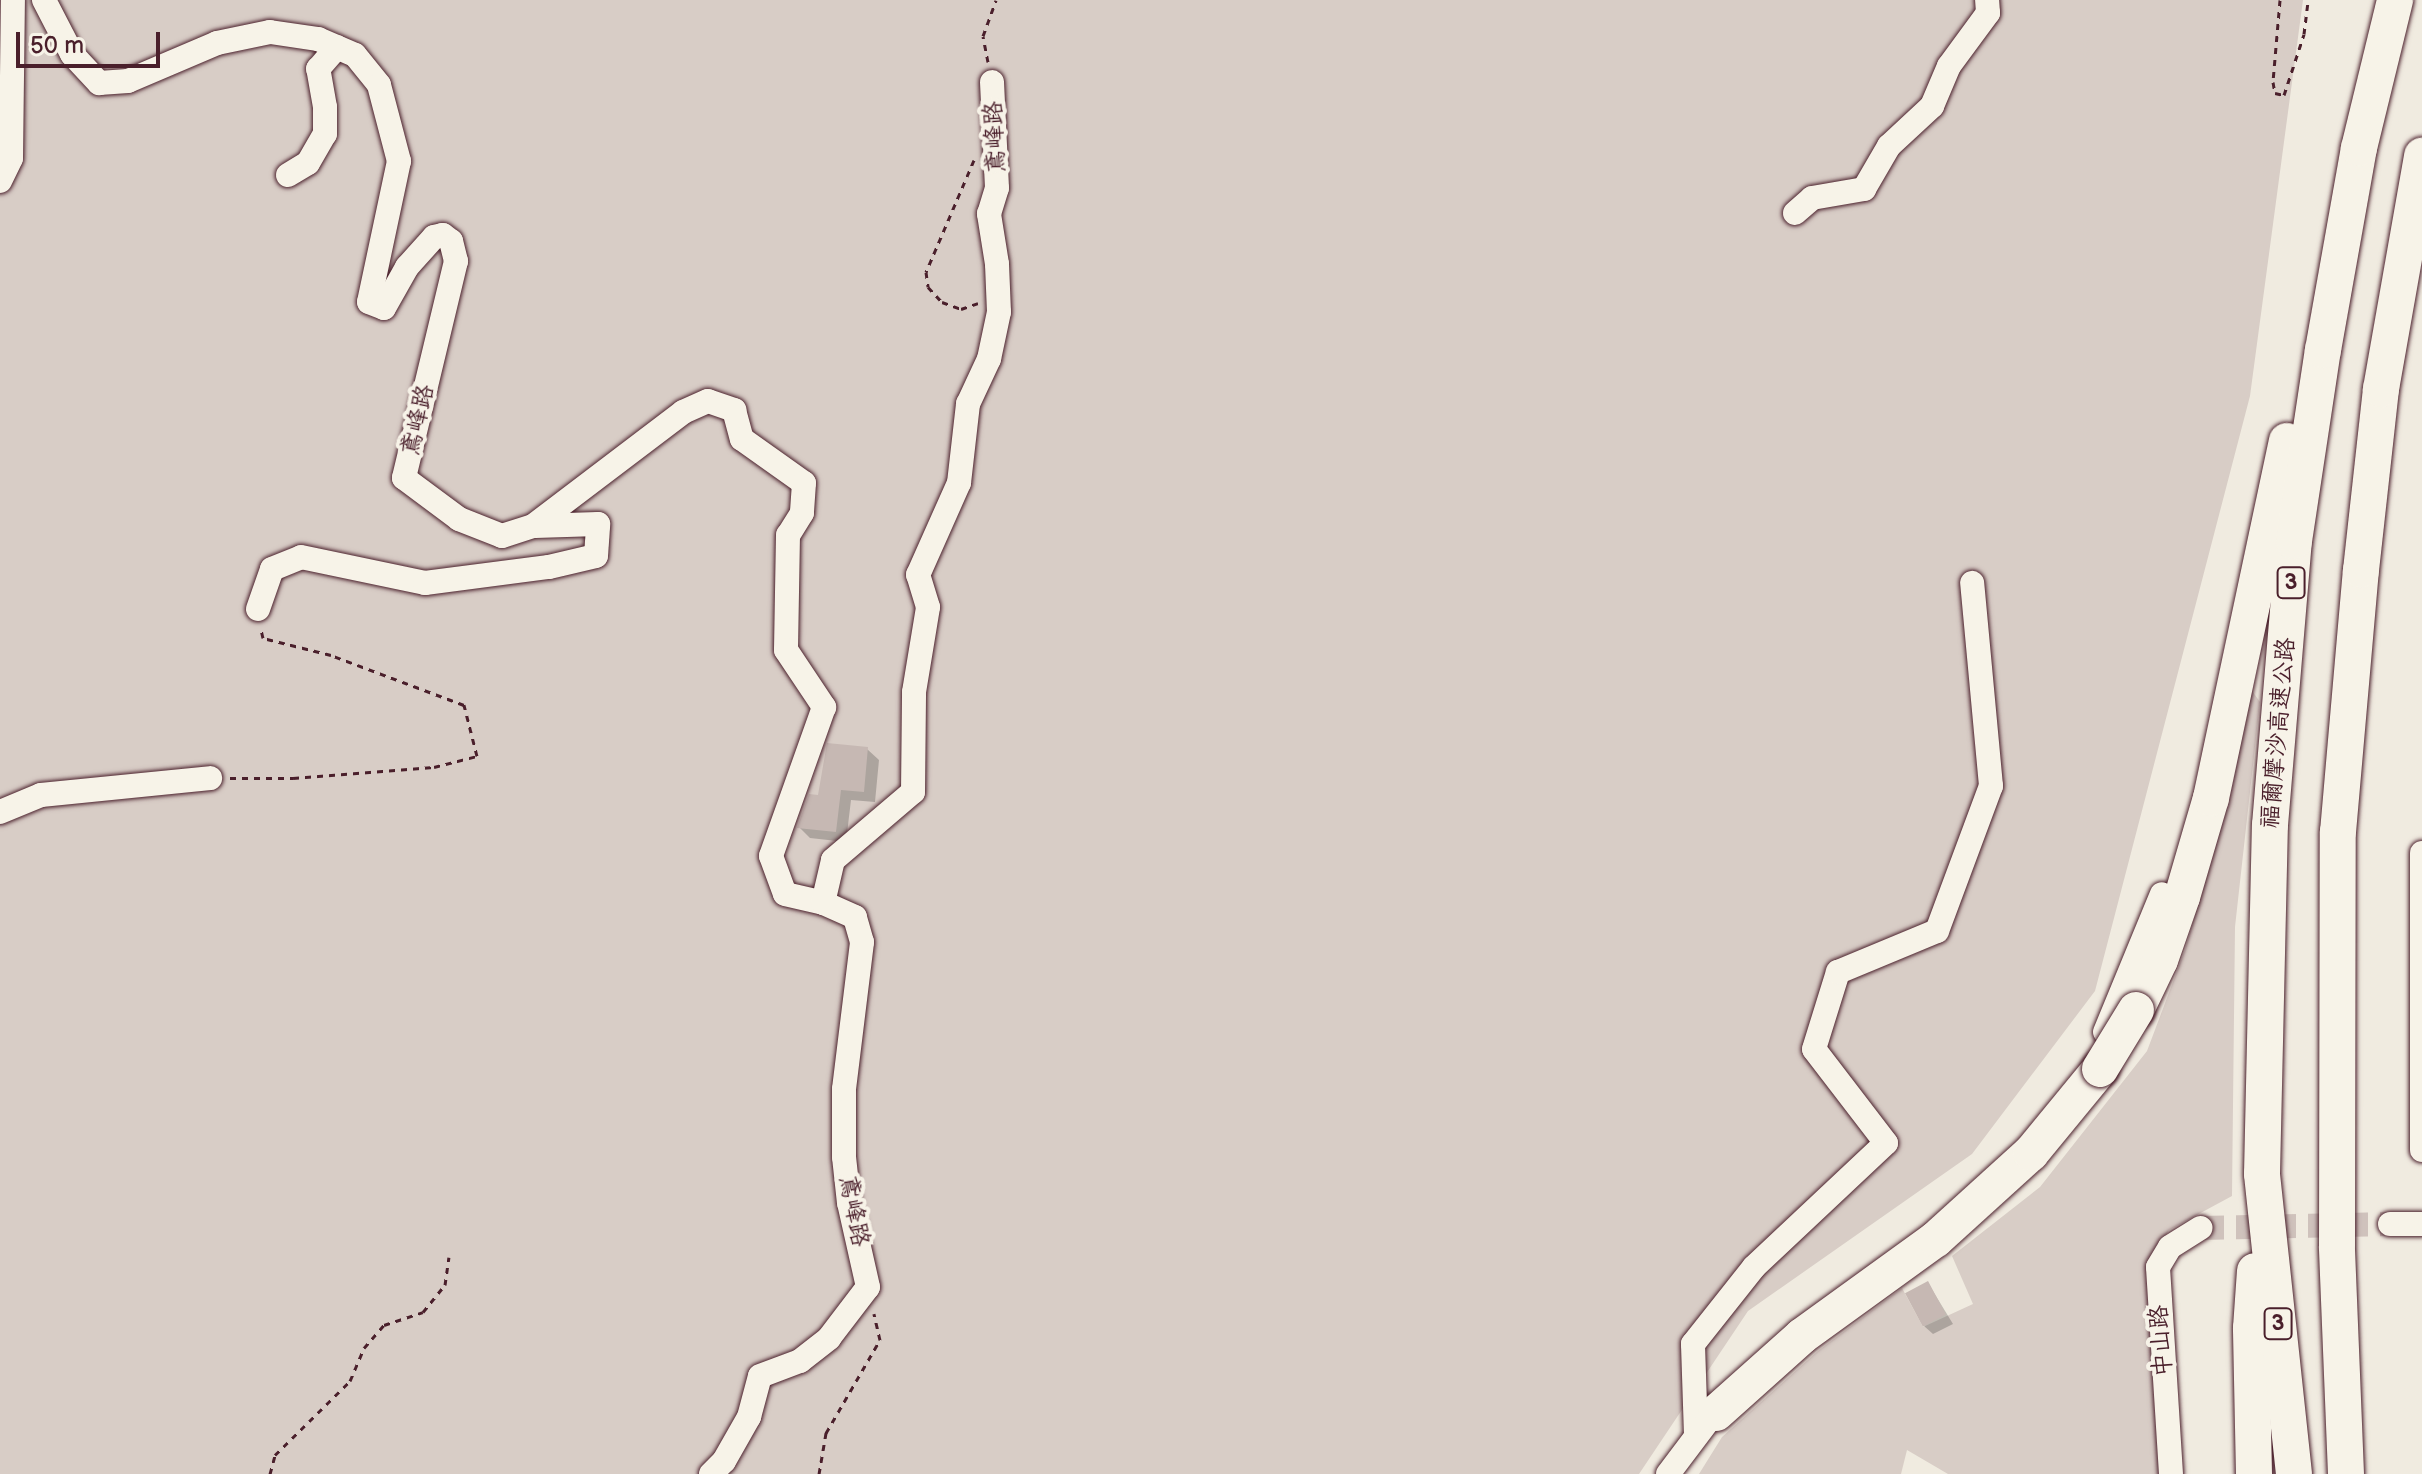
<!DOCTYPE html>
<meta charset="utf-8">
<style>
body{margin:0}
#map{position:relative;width:2422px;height:1474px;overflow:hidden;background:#f0ebe0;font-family:"Balsamiq Sans","LXGW WenKai TC",sans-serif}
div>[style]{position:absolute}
.green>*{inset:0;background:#d8cdc6}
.shadow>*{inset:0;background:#0003}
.building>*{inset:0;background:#c6b8b3;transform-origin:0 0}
.minor-tunnel>*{height:24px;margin-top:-12px;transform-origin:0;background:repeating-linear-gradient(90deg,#cfc2bc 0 24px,transparent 0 36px)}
.path>*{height:3px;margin-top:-1.5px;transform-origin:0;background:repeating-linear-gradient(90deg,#4a1f2b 0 6px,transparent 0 12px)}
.roads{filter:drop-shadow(0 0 2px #4a1f2b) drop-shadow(0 0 2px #4a1f2b)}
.minor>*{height:24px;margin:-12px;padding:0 12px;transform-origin:12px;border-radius:12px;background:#f7f3e8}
.highway>*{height:36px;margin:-18px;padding:0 18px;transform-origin:18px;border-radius:18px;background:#f7f3e8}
.bridges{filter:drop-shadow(0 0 2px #4a1f2b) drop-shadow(0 0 2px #4a1f2b)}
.highway-bridge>*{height:36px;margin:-18px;padding:0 18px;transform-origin:18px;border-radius:18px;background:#f7f3e8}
span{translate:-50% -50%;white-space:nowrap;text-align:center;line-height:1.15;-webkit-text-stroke:8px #f7f3e8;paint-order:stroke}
.shield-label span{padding:2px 6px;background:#f7f3e8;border:2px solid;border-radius:6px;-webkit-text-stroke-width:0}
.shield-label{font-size:22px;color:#4a1f2b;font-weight:700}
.street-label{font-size:24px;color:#4a1f2b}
.scale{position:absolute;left:16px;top:32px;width:144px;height:36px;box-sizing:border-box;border:4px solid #4a1f2b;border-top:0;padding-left:10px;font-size:24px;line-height:28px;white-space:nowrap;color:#4a1f2b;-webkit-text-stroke:6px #f7f3e8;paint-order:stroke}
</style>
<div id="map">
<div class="green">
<div style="clip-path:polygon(0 0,2303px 0,2250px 396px,2095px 991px,1972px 1154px,1748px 1311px,1639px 1474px,0 1474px)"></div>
<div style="clip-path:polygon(2245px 681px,2260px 702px,2235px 927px,2232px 1196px,2169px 1230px,2146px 1265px,2162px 1474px,1948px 1474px,1907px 1450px,1901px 1474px,1699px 1474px,1722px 1437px,1818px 1351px,1902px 1288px,1923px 1327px,1973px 1304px,1952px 1256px,2040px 1187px,2147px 1051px,2185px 950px,2215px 844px)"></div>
</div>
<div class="shadow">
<div style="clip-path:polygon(867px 749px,879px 760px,875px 802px,851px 800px,846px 842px,810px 838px,799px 827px,820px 797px)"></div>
<div style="clip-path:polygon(1928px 1283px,1953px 1324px,1933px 1334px,1924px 1326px)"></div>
</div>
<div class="building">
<div style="clip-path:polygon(827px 743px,868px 747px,864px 792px,841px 790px,836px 832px,797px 828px,809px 794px,818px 795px)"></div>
<div style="left:1928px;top:1281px;width:38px;height:26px;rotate:62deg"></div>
</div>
<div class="minor-tunnel">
<div style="left:2200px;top:1228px;width:190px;rotate:-1.2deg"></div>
</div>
<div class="path">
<div style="left:2280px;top:0;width:82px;rotate:94.9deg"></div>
<div style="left:2273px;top:82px;width:11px;rotate:80deg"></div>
<div style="left:2275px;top:93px;width:9px;rotate:13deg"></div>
<div style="left:2284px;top:95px;width:64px;rotate:-71.8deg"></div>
<div style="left:2304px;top:34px;width:34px;rotate:-83deg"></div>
<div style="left:988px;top:62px;width:26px;rotate:-101deg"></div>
<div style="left:983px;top:36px;width:38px;rotate:-70deg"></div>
<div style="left:974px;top:160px;width:122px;rotate:113.2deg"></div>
<div style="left:926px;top:272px;width:15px;rotate:82deg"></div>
<div style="left:928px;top:287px;width:21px;rotate:47deg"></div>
<div style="left:942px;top:302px;width:20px;rotate:20deg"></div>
<div style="left:961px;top:309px;width:18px;rotate:-19deg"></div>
<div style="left:230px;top:778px;width:63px"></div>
<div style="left:293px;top:778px;width:141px;rotate:-4.5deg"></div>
<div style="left:434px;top:767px;width:44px;rotate:-14.3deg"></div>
<div style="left:477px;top:756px;width:53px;rotate:-104.3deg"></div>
<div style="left:464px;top:705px;width:142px;rotate:-159.4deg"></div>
<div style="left:331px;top:655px;width:70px;rotate:-166deg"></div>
<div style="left:263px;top:638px;width:9px;rotate:-103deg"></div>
<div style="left:270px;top:1474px;width:20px;rotate:-75deg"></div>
<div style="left:275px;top:1455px;width:105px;rotate:-44.6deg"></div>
<div style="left:350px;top:1381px;width:36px;rotate:-67deg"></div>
<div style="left:364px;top:1348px;width:30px;rotate:-49deg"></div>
<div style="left:384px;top:1325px;width:41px;rotate:-18.4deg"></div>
<div style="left:423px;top:1312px;width:35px;rotate:-51deg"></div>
<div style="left:445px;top:1285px;width:28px;rotate:-82deg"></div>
<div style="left:819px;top:1474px;width:42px;rotate:-80.3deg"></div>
<div style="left:826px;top:1433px;width:108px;rotate:-59.9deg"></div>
<div style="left:880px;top:1340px;width:27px;rotate:-103deg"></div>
</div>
<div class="roads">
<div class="minor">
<div style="left:44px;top:0;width:61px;rotate:62.6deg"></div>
<div style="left:72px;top:54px;width:40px;rotate:47deg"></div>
<div style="left:99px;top:83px;width:29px;rotate:-4deg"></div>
<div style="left:128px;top:81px;width:97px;rotate:-23.1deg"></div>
<div style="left:217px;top:43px;width:54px;rotate:-11.7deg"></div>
<div style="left:270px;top:32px;width:49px;rotate:8.3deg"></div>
<div style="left:318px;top:39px;width:40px;rotate:23.4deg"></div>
<div style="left:355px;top:55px;width:38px;rotate:51deg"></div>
<div style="left:379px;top:85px;width:79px;rotate:75.3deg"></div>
<div style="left:399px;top:161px;width:144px;rotate:102deg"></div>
<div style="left:369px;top:302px;width:16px;rotate:22deg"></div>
<div style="left:384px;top:308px;width:47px;rotate:-60.7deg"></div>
<div style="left:407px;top:267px;width:40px;rotate:-48deg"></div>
<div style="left:434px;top:237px;width:9px;rotate:-13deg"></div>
<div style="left:443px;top:235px;width:10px;rotate:37deg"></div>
<div style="left:451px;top:241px;width:21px;rotate:76deg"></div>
<div style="left:456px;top:261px;width:223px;rotate:103.5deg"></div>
<div style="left:404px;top:478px;width:69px;rotate:36.7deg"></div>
<div style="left:459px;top:519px;width:46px;rotate:21.6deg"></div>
<div style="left:502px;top:536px;width:33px;rotate:-18deg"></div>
<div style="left:533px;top:526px;width:188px;rotate:-37.2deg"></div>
<div style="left:683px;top:412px;width:27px;rotate:-24deg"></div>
<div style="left:708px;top:401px;width:28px;rotate:19deg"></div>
<div style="left:734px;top:410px;width:30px;rotate:75deg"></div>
<div style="left:742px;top:439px;width:76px;rotate:35.4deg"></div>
<div style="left:804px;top:483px;width:30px;rotate:94deg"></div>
<div style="left:802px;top:513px;width:26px;rotate:122deg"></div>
<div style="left:788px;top:535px;width:115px;rotate:91deg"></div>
<div style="left:786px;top:650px;width:69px;rotate:56.3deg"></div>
<div style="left:824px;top:707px;width:158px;rotate:109.6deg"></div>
<div style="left:771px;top:856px;width:40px;rotate:69.8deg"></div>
<div style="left:785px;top:894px;width:39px;rotate:13deg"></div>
<div style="left:288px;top:175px;width:23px;rotate:-31deg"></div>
<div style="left:308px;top:163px;width:34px;rotate:-60deg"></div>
<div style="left:325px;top:134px;width:27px;rotate:-90deg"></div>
<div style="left:325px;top:107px;width:39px;rotate:-100deg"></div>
<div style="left:318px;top:69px;width:29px;rotate:-49deg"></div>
<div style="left:0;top:181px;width:25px;rotate:-64deg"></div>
<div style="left:11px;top:158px;width:158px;rotate:-89.3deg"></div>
<div style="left:1795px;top:213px;width:23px;rotate:-41deg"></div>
<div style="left:1812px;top:198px;width:53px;rotate:-9.8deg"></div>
<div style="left:1864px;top:189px;width:50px;rotate:-59.8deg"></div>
<div style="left:1889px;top:146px;width:59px;rotate:-42.9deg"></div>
<div style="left:1932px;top:106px;width:43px;rotate:-67deg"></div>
<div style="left:1949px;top:66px;width:66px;rotate:-53.7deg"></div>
<div style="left:1988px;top:13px;width:13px;rotate:-94deg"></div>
<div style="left:258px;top:609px;width:42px;rotate:-70.7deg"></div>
<div style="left:272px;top:569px;width:31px;rotate:-22deg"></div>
<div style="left:301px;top:557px;width:127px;rotate:11.8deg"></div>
<div style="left:425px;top:583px;width:125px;rotate:-7.4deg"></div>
<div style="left:549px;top:567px;width:48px;rotate:-13.2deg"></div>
<div style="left:596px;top:556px;width:32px;rotate:-86deg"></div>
<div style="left:598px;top:524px;width:63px;rotate:178.2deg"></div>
<div style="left:0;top:812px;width:44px;rotate:-22.5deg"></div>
<div style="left:41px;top:795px;width:170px;rotate:-5.7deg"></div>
<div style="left:2422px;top:853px;width:297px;rotate:90deg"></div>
<div style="left:2105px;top:1032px;width:149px;rotate:-67.6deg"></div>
<div style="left:2390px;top:1224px;width:32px"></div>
<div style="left:1696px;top:1435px;width:91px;rotate:-91.9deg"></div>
<div style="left:1693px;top:1344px;width:98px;rotate:-51.6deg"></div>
<div style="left:1754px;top:1267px;width:181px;rotate:-43.2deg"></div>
<div style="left:1886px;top:1143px;width:118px;rotate:-127.5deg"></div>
<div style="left:1814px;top:1049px;width:81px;rotate:-72.7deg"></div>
<div style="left:1838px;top:972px;width:107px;rotate:-22.5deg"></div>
<div style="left:1937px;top:931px;width:155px;rotate:-69.6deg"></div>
<div style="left:1991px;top:786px;width:204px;rotate:-95.3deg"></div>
<div style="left:711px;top:1474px;width:18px;rotate:-45deg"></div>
<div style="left:724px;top:1461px;width:51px;rotate:-60.4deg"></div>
<div style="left:749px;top:1417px;width:42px;rotate:-75deg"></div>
<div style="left:760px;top:1376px;width:43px;rotate:-20.6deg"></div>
<div style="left:800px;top:1361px;width:37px;rotate:-38deg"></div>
<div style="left:829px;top:1338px;width:64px;rotate:-52.6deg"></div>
<div style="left:868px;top:1287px;width:86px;rotate:-102.7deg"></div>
<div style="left:849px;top:1203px;width:46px;rotate:-96.2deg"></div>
<div style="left:844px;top:1157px;width:68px;rotate:-90deg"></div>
<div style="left:844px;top:1089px;width:148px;rotate:-83deg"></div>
<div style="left:862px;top:942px;width:26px;rotate:-106deg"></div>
<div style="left:855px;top:917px;width:35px;rotate:-156deg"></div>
<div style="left:823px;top:903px;width:44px;rotate:-76.9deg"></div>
<div style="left:833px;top:860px;width:105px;rotate:-40.4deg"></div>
<div style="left:913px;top:792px;width:100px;rotate:-89.4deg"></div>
<div style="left:914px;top:692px;width:86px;rotate:-80.6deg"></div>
<div style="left:928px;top:607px;width:34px;rotate:-107deg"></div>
<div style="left:918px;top:575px;width:101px;rotate:-66deg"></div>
<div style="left:959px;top:483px;width:80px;rotate:-83.5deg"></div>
<div style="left:968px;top:404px;width:50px;rotate:-65deg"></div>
<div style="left:989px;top:359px;width:48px;rotate:-78deg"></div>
<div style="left:999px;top:312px;width:48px;rotate:-92.4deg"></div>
<div style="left:997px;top:264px;width:51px;rotate:-99.1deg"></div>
<div style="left:989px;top:214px;width:27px;rotate:-73deg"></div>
<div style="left:997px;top:188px;width:106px;rotate:-92.7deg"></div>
<div style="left:1668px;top:1474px;width:61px;rotate:-52.9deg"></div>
<div style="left:2171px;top:1474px;width:207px;rotate:-93.6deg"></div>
<div style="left:2158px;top:1267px;width:23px;rotate:-59deg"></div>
<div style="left:2170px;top:1247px;width:36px;rotate:-32deg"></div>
</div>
<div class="highway">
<div style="left:2136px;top:1010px;width:55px;rotate:-64.4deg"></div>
<div style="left:2160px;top:960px;width:67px;rotate:-70.8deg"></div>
<div style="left:2182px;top:897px;width:103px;rotate:-73.7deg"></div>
<div style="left:2211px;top:798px;width:365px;rotate:-78deg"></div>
<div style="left:1716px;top:1413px;width:115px;rotate:-41.8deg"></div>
<div style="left:1802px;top:1336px;width:165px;rotate:-35.9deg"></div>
<div style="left:1936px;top:1239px;width:128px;rotate:-42.2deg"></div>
<div style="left:2031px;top:1153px;width:109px;rotate:-50.6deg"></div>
<div style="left:2254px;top:1474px;width:146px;rotate:-91.2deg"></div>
<div style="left:2251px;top:1328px;width:57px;rotate:-86deg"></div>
<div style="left:2294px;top:1474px;width:302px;rotate:-96.1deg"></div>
<div style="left:2262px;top:1174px;width:349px;rotate:-88.7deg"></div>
<div style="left:2270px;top:825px;width:285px;rotate:-85.2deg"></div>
<div style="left:2294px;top:541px;width:193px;rotate:-81.4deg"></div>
<div style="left:2323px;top:350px;width:205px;rotate:-79.9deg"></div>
<div style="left:2359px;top:148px;width:152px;rotate:-76.3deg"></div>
<div style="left:2346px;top:1474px;width:228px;rotate:-92.3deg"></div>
<div style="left:2337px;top:1246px;width:414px;rotate:-89.9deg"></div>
<div style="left:2338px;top:832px;width:263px;rotate:-85deg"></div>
<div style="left:2361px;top:570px;width:182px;rotate:-83.7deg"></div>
<div style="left:2381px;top:389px;width:237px;rotate:-80deg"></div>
</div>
</div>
<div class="bridges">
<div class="highway-bridge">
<div style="left:2100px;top:1069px;width:69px;rotate:-58.6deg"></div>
</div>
</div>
<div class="shield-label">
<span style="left:2291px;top:583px">3</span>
<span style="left:2278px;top:1324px">3</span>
</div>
<div class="street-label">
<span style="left:995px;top:137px;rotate:-93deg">鳶峰路</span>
<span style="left:418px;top:420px;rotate:-77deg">鳶峰路</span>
<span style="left:2278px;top:733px;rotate:-85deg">福爾摩沙高速公路</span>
<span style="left:854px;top:1211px;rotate:79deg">鳶峰路</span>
<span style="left:2161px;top:1341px;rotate:-94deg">中山路</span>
</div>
<div class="scale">50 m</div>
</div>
